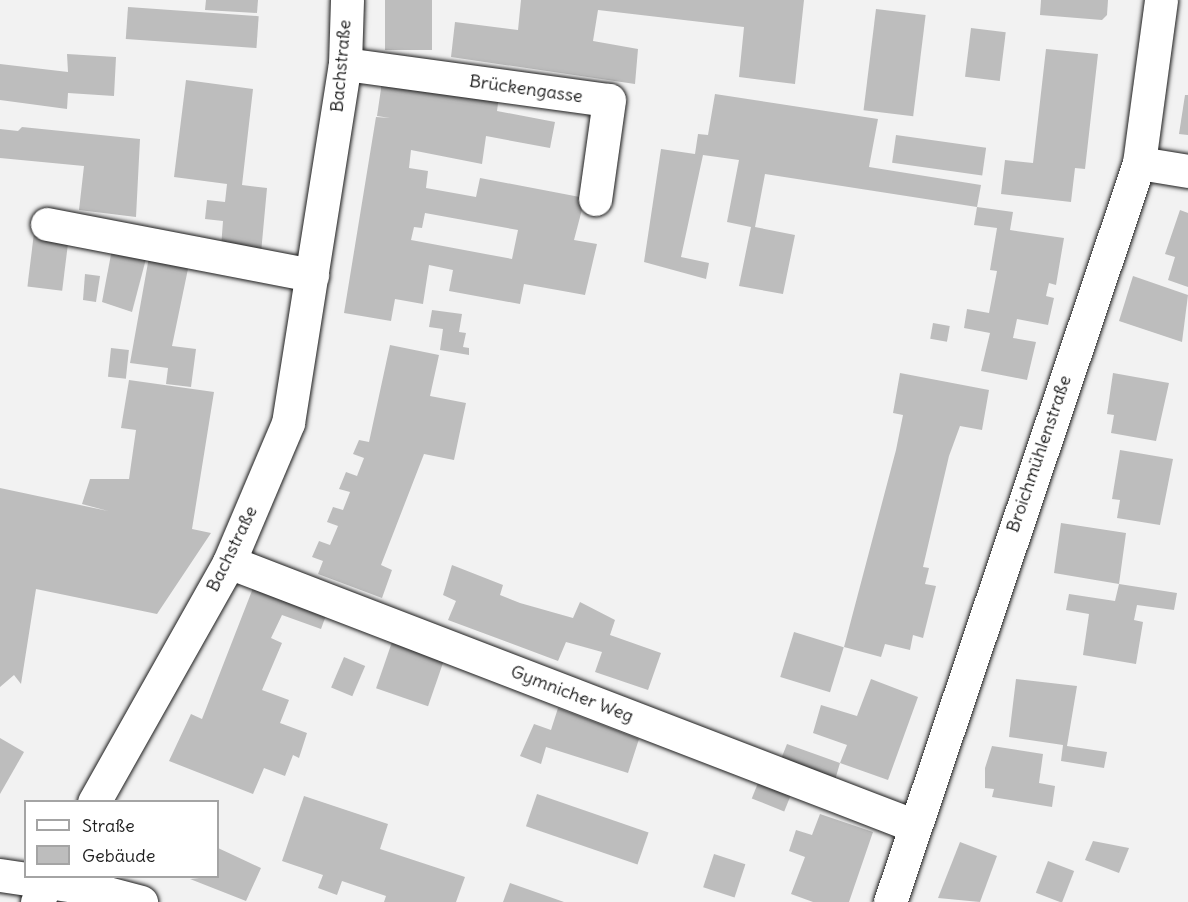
<!DOCTYPE html>
<meta charset="utf-8">
<style>
body{margin:0}
#map{position:relative;width:1188px;height:902px;overflow:hidden;background:#f2f2f2;font-family:Delius,sans-serif}
div>[style]{position:absolute}
.building>*{inset:0;background:#bdbdbd;transform-origin:0 0}
.roads{filter:drop-shadow(0 0 2px #1c1c1c) drop-shadow(0 0 2px #1c1c1c)}
.minor>*{height:33px;margin:-16.5px;padding:0 16.5px;transform-origin:16.5px;border-radius:16.5px;background:#fff}
.major>*{height:33px;margin:-16.5px;padding:0 16.5px;transform-origin:16.5px;border-radius:16.5px;background:#fff}
span{translate:-50% -50%;white-space:nowrap;text-align:center;line-height:1.15;-webkit-text-stroke:4.5px #fff;paint-order:stroke}
.street-label{font-size:18px;color:#1c1c1c}
.legend{position:absolute;left:24px;top:800px;width:195px;height:78px;box-sizing:border-box;background:#fff;border:2px solid #a4a4a4;margin:0;padding:8px 10px;list-style:none;font-size:18px;color:#1c1c1c}
.legend li{display:flex;align-items:center;gap:12px;height:30px}
.legend b{width:30px;border:2px solid #a4a4a4}
</style>
<div id="map">
<div class="building">
<div style="clip-path:polygon(206px 0,258px 0,257px 13px,205px 10px)"></div>
<div style="left:385px;top:0;width:47px;height:50px"></div>
<div style="clip-path:polygon(521px 0,804px 0,795px 84px,739px 77px,744px 27px,598px 10px,593px 41px,638px 49px,635px 84px,451px 57px,455px 22px,518px 30px)"></div>
<div style="clip-path:polygon(1041px 0,1108px 0,1107px 15px,1102px 20px,1040px 15px)"></div>
<div style="left:128px;top:7px;width:131px;height:32px;rotate:4deg"></div>
<div style="left:876px;top:9px;width:50px;height:102px;rotate:7deg"></div>
<div style="left:971px;top:28px;width:35px;height:49px;rotate:7deg"></div>
<div style="clip-path:polygon(1046px 49px,1098px 54px,1085px 169px,1075px 168px,1071px 202px,1001px 194px,1005px 160px,1033px 163px)"></div>
<div style="clip-path:polygon(67px 54px,116px 57px,114px 96px,68px 93px,67px 109px,0 100px,0 64px,68px 72px)"></div>
<div style="clip-path:polygon(186px 80px,253px 89px,242px 185px,267px 188px,261px 253px,221px 248px,223px 221px,205px 219px,207px 200px,225px 202px,227px 184px,174px 177px)"></div>
<div style="clip-path:polygon(evenodd,382px 82px,499px 96px,497px 111px,555px 122px,550px 148px,486px 136px,482px 164px,411px 150px,409px 168px,428px 171px,426px 188px,476px 197px,480px 178px,585px 198px,574px 240px,597px 244px,585px 295px,524px 284px,520px 304px,449px 291px,453px 270px,429px 265px,423px 304px,395px 299px,391px 321px,344px 313px,376px 117px,390px 118px,377px 116px,382px 82px,425px 213px,518px 230px,512px 259px,411px 240px,414px 227px,422px 228px,425px 213px)"></div>
<div style="clip-path:polygon(715px 94px,878px 119px,869px 167px,981px 185px,977px 207px,1013px 212px,1010px 230px,1064px 238px,1056px 285px,1049px 283px,1046px 296px,1054px 298px,1048px 325px,1017px 319px,1013px 338px,1036px 342px,1027px 380px,981px 371px,990px 333px,964px 328px,967px 309px,989px 313px,997px 271px,990px 270px,997px 228px,974px 225px,977px 207px,765px 174px,755px 227px,795px 235px,783px 294px,739px 286px,751px 227px,727px 222px,739px 160px,703px 155px,681px 257px,709px 263px,706px 279px,644px 262px,661px 149px,695px 154px,698px 134px,708px 135px)"></div>
<div style="clip-path:polygon(1185px 95px,1188px 95px,1188px 135px,1179px 134px)"></div>
<div style="clip-path:polygon(22px 127px,140px 139px,136px 217px,79px 210px,84px 166px,0 158px,0 129px,18px 131px)"></div>
<div style="left:896px;top:135px;width:91px;height:28px;rotate:8deg"></div>
<div style="clip-path:polygon(1180px 210px,1188px 213px,1188px 287px,1168px 280px,1175px 257px,1165px 254px)"></div>
<div style="left:34px;top:233px;width:35px;height:54px;rotate:7deg"></div>
<div style="clip-path:polygon(112px 249px,147px 255px,132px 312px,102px 302px)"></div>
<div style="clip-path:polygon(149px 257px,189px 264px,172px 346px,196px 349px,191px 387px,166px 384px,168px 368px,130px 363px)"></div>
<div style="clip-path:polygon(85px 274px,100px 276px,96px 302px,83px 300px)"></div>
<div style="clip-path:polygon(1133px 276px,1188px 295px,1182px 342px,1119px 321px)"></div>
<div style="clip-path:polygon(432px 310px,462px 314px,459px 332px,466px 333px,463px 347px,469px 348px,469px 355px,440px 350px,443px 329px,429px 327px)"></div>
<div style="left:933px;top:323px;width:17px;height:16px;rotate:10deg"></div>
<div style="clip-path:polygon(390px 345px,439px 355px,430px 396px,466px 403px,454px 460px,424px 454px,381px 565px,392px 570px,382px 598px,318px 574px,323px 561px,312px 557px,319px 541px,330px 545px,338px 526px,327px 522px,333px 507px,343px 510px,350px 492px,339px 489px,346px 472px,357px 476px,364px 458px,353px 454px,359px 440px,369px 442px)"></div>
<div style="left:111px;top:348px;width:18px;height:29px;rotate:6deg"></div>
<div style="clip-path:polygon(900px 373px,989px 390px,982px 430px,960px 426px,949px 456px,923px 567px,929px 568px,925px 584px,936px 586px,923px 638px,913px 635px,910px 650px,885px 644px,881px 657px,844px 647px,896px 450px,903px 415px,893px 413px)"></div>
<div style="clip-path:polygon(1113px 373px,1169px 383px,1156px 441px,1111px 433px,1114px 415px,1107px 414px)"></div>
<div style="clip-path:polygon(129px 380px,214px 392px,192px 529px,211px 533px,157px 614px,36px 589px,21px 684px,14px 675px,0 687px,0 488px,108px 511px,82px 504px,90px 479px,129px 479px,136px 430px,121px 428px)"></div>
<div style="clip-path:polygon(1120px 450px,1173px 459px,1160px 525px,1117px 518px,1120px 500px,1112px 499px)"></div>
<div style="clip-path:polygon(1061px 523px,1126px 533px,1119px 584px,1177px 593px,1174px 610px,1137px 605px,1134px 620px,1143px 622px,1136px 664px,1083px 655px,1089px 614px,1066px 610px,1069px 594px,1115px 601px,1119px 584px,1054px 573px)"></div>
<div style="clip-path:polygon(452px 565px,503px 585px,500px 595px,520px 603px,573px 618px,580px 602px,615px 620px,610px 635px,661px 653px,648px 690px,595px 672px,602px 652px,566px 642px,558px 661px,448px 620px,456px 601px,443px 595px)"></div>
<div style="clip-path:polygon(255px 583px,328px 610px,321px 629px,282px 615px,271px 638px,282px 643px,262px 690px,289px 700px,280px 723px,307px 733px,299px 758px,293px 755px,285px 776px,264px 768px,253px 794px,169px 761px,191px 714px,202px 719px)"></div>
<div style="left:794px;top:632px;width:52px;height:47px;rotate:17deg"></div>
<div style="left:392px;top:642px;width:55px;height:49px;rotate:19deg"></div>
<div style="left:344px;top:657px;width:23px;height:33px;rotate:23deg"></div>
<div style="clip-path:polygon(871px 679px,918px 697px,888px 780px,840px 763px,835px 780px,781px 759px,787px 744px,840px 763px,847px 745px,813px 733px,821px 705px,857px 716px)"></div>
<div style="clip-path:polygon(1016px 679px,1077px 686px,1067px 746px,1107px 752px,1104px 768px,1061px 761px,1063px 745px,1009px 737px)"></div>
<div style="clip-path:polygon(558px 708px,639px 739px,628px 773px,546px 747px,541px 764px,520px 756px,534px 724px,551px 730px)"></div>
<div style="clip-path:polygon(0 738px,24px 752px,0 794px)"></div>
<div style="clip-path:polygon(992px 746px,1043px 754px,1039px 783px,1055px 786px,1052px 807px,992px 797px,994px 789px,985px 788px,985px 768px)"></div>
<div style="left:760px;top:778px;width:35px;height:22px;rotate:22deg"></div>
<div style="left:537px;top:794px;width:118px;height:34px;rotate:19deg"></div>
<div style="clip-path:polygon(304px 796px,388px 824px,380px 849px,465px 877px,456px 902px,384px 902px,386px 896px,342px 881px,337px 895px,318px 888px,323px 875px,282px 861px)"></div>
<div style="clip-path:polygon(820px 814px,873px 832px,849px 902px,813px 902px,791px 894px,805px 857px,789px 851px,796px 830px,812px 835px)"></div>
<div style="clip-path:polygon(1093px 841px,1129px 848px,1119px 873px,1085px 860px)"></div>
<div style="clip-path:polygon(960px 842px,997px 856px,980px 902px,938px 898px)"></div>
<div style="clip-path:polygon(218px 848px,261px 868px,246px 901px,190px 879px,218px 876px)"></div>
<div style="left:714px;top:854px;width:33px;height:35px;rotate:18deg"></div>
<div style="left:1048px;top:861px;width:28px;height:34px;rotate:21deg"></div>
<div style="clip-path:polygon(510px 883px,564px 902px,503px 902px)"></div>
</div>
<div class="roads">
<div class="minor">
<div style="left:345px;top:64px;width:266px;rotate:7.8deg"></div>
<div style="left:609px;top:100px;width:100px;rotate:98deg"></div>
<div style="left:1139px;top:163px;width:50px;rotate:9.3deg"></div>
<div style="left:47px;top:224px;width:270px;rotate:10.9deg"></div>
<div style="left:229px;top:562px;width:735px;rotate:21.05deg"></div>
<div style="left:94px;top:802px;width:275px;rotate:-60.6deg"></div>
<div style="left:229px;top:562px;width:151px;rotate:-67deg"></div>
<div style="left:288px;top:423px;width:363px;rotate:-81deg"></div>
<div style="left:345px;top:64px;width:64px;rotate:-88.2deg"></div>
<div style="left:37px;top:902px;width:29px;rotate:-63deg"></div>
<div style="left:890px;top:902px;width:780px;rotate:-71.38deg"></div>
<div style="left:1139px;top:163px;width:164px;rotate:-82.3deg"></div>
</div>
<div class="major">
<div style="left:0;top:875px;width:89px;rotate:8.4deg"></div>
<div style="left:88px;top:888px;width:55px;rotate:14.8deg"></div>
</div>
</div>
<div class="street-label">
<span style="left:341px;top:66px;rotate:-85deg">Bachstraße</span>
<span style="left:526px;top:89px;rotate:8deg">Brückengasse</span>
<span style="left:1039px;top:454px;rotate:-71deg">Broichmühlenstraße</span>
<span style="left:232px;top:549px;rotate:-64deg">Bachstraße</span>
<span style="left:572px;top:694px;rotate:21deg">Gymnicher Weg</span>
</div>
<ul class="legend">
<li><b style="height:8px;background:#fff"></b>Straße</li>
<li><b style="height:16px;background:#bdbdbd"></b>Gebäude</li>
</ul>
</div>
